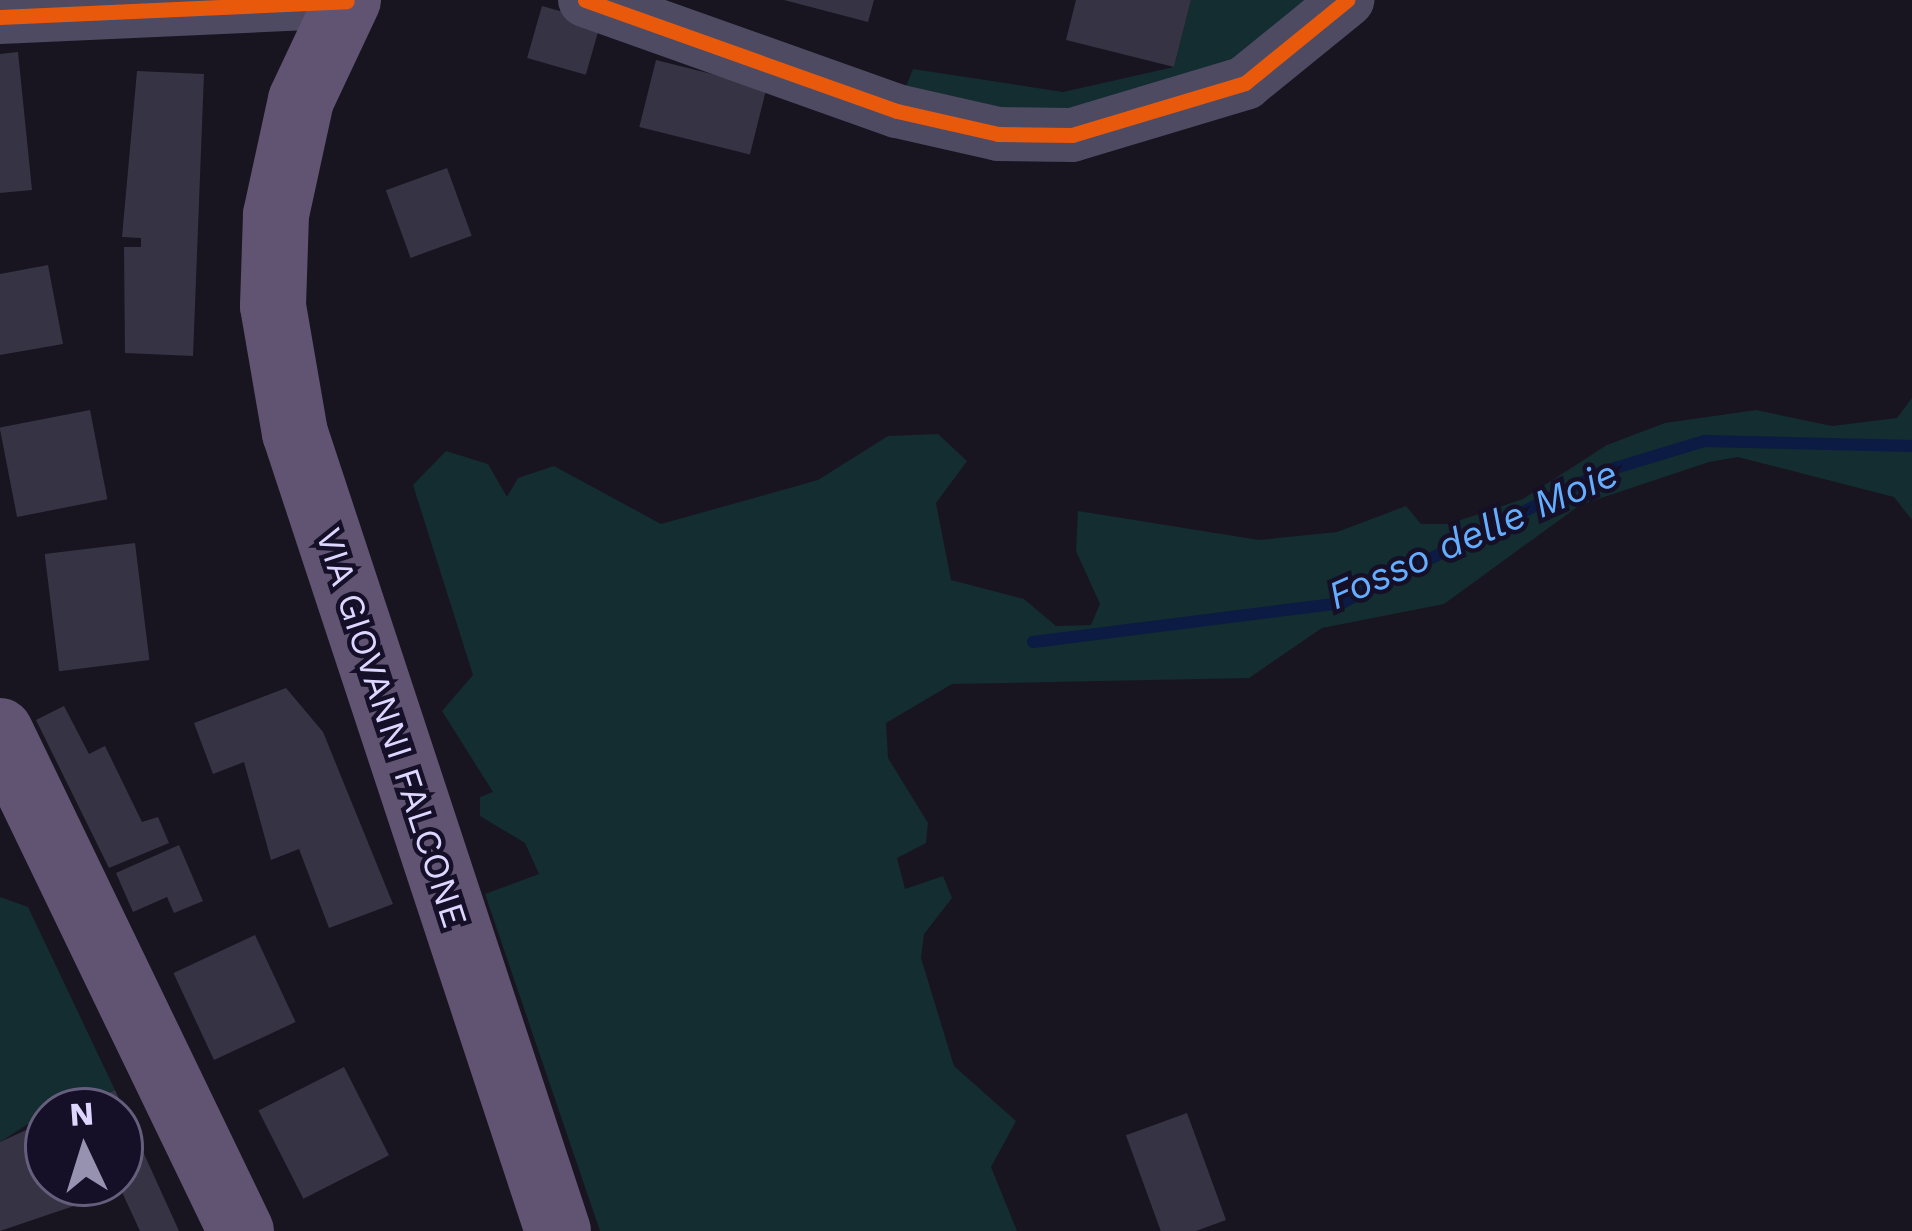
<!DOCTYPE html>
<style>
body{margin:0}
#map{position:relative;width:1912px;height:1231px;overflow:hidden;background:#181521;font-family:"Work Sans",sans-serif}
div>[style]{position:absolute}
.green>*{inset:0;background:#132d30}
.stream>*{height:12px;margin:-6px;padding:0 6px;transform-origin:6px;border-radius:6px;background:#0b1b43}
.building>*{inset:0;background:#363344;transform-origin:0 0}
.minor>*{height:54px;margin:-27px;padding:0 27px;transform-origin:27px;border-radius:27px;background:#4d4a62}
.major>*{height:66px;margin:-33px;padding:0 33px;transform-origin:33px;border-radius:33px;background:#615473}
.cycleway>*{height:15px;margin:-7.5px;padding:0 7.5px;transform-origin:7.5px;border-radius:7.5px;background:#e8590c}
span{translate:-50% -50%;white-space:nowrap;text-align:center;line-height:1.15;-webkit-text-stroke:9px #150f27;paint-order:stroke}
.street-label{font-size:36px;color:#ddd6ff}
.water-label{font-size:39px;color:#64aeff;font-style:italic}
.north{position:absolute;left:24px;top:1087px;width:120px;height:120px;box-sizing:border-box;background:#150f27;border:3px solid #655f7d;border-radius:50%;rotate:356deg;font-size:33px;font-weight:700;line-height:48px;text-align:center;color:#ddd6ff}
.north::after{content:'';display:block;margin:auto;width:42px;height:54px;background:#9892b1;clip-path:polygon(50% 0,100% 100%,50% 72%,0 100%)}
</style>
<div id="map">
<div class="green">
<div style="clip-path:polygon(1191px 0,1339px 0,1142px 112px,899px 104px,913px 69px,1063px 92px,1174px 67px)"></div>
<div style="clip-path:polygon(1912px 398px,1912px 520px,1894px 497px,1738px 457px,1709px 462px,1580px 505px,1444px 604px,1322px 628px,1249px 678px,952px 684px,886px 723px,888px 758px,928px 823px,926px 843px,897px 858px,905px 889px,943px 876px,952px 898px,924px 934px,921px 958px,954px 1066px,1016px 1121px,991px 1167px,1017px 1231px,600px 1231px,485px 894px,539px 874px,525px 843px,480px 816px,480px 797px,493px 792px,442px 711px,473px 675px,413px 485px,446px 451px,488px 464px,507px 497px,518px 478px,554px 466px,661px 524px,818px 480px,888px 436px,938px 434px,967px 461px,936px 503px,951px 580px,1024px 599px,1056px 626px,1091px 625px,1100px 604px,1076px 551px,1078px 511px,1259px 540px,1337px 532px,1406px 506px,1421px 524px,1449px 524px,1523px 499px,1607px 445px,1665px 423px,1756px 410px,1832px 426px,1897px 418px)"></div>
<div style="clip-path:polygon(0 897px,28px 907px,115px 1090px,48px 1111px,0 1142px)"></div>
</div>
<div class="stream">
<div style="left:1033px;top:642px;width:311px;rotate:-7.2deg"></div>
<div style="left:1342px;top:603px;width:291px;rotate:-26.7deg"></div>
<div style="left:1602px;top:472px;width:107px;rotate:-16.9deg"></div>
<div style="left:1704px;top:441px;width:208px;rotate:1.4deg"></div>
</div>
<div class="building">
<div style="clip-path:polygon(784px 0,874px 0,868px 22px)"></div>
<div style="clip-path:polygon(1076px 0,1191px 0,1174px 67px,1066px 40px)"></div>
<div style="left:542px;top:6px;width:61px;height:54px;rotate:16deg"></div>
<div style="clip-path:polygon(18px 52px,32px 190px,0 193px,0 54px)"></div>
<div style="left:656px;top:60px;width:114px;height:69px;rotate:14deg"></div>
<div style="clip-path:polygon(137px 71px,204px 74px,193px 356px,125px 353px,124px 247px,141px 247px,141px 238px,122px 237px)"></div>
<div style="left:447px;top:168px;width:72px;height:65px;rotate:70deg"></div>
<div style="clip-path:polygon(48px 265px,63px 344px,0 355px,0 274px)"></div>
<div style="left:90px;top:410px;width:91px;height:92px;rotate:79deg"></div>
<div style="left:135px;top:543px;width:118px;height:91px;rotate:83deg"></div>
<div style="clip-path:polygon(286px 688px,323px 732px,393px 904px,329px 928px,299px 849px,271px 860px,244px 762px,213px 774px,194px 723px)"></div>
<div style="clip-path:polygon(64px 706px,89px 754px,105px 746px,142px 822px,158px 817px,169px 843px,109px 868px,36px 720px)"></div>
<div style="clip-path:polygon(179px 845px,203px 901px,174px 913px,167px 897px,133px 912px,116px 873px)"></div>
<div style="left:255px;top:935px;width:96px;height:90px;rotate:65deg"></div>
<div style="left:344px;top:1067px;width:99px;height:96px;rotate:63deg"></div>
<div style="clip-path:polygon(115px 1090px,179px 1231px,140px 1231px,121px 1190px,0 1231px,0 1142px,48px 1120px,48px 1183px,120px 1183px,120px 1111px,68px 1111px)"></div>
<div style="left:1187px;top:1113px;width:114px;height:65px;rotate:70deg"></div>
</div>
<div class="minor">
<div style="left:585px;top:0;width:331px;rotate:19.6deg"></div>
<div style="left:897px;top:111px;width:104px;rotate:12.8deg"></div>
<div style="left:998px;top:134px;width:74px;rotate:0.8deg"></div>
<div style="left:1072px;top:135px;width:181px;rotate:-16.7deg"></div>
<div style="left:1245px;top:83px;width:132px;rotate:-39.1deg"></div>
<div style="left:0;top:17px;width:347px;rotate:-2.6deg"></div>
</div>
<div class="major">
<div style="left:348px;top:0;width:110px;rotate:115.2deg"></div>
<div style="left:301px;top:100px;width:118px;rotate:102.3deg"></div>
<div style="left:276px;top:215px;width:91px;rotate:91.9deg"></div>
<div style="left:273px;top:306px;width:129px;rotate:80.2deg"></div>
<div style="left:295px;top:433px;width:840px;rotate:71.76deg"></div>
<div style="left:0;top:731px;width:555px;rotate:64.27deg"></div>
</div>
<div class="cycleway">
<div style="left:585px;top:0;width:331px;rotate:19.6deg"></div>
<div style="left:897px;top:111px;width:104px;rotate:12.8deg"></div>
<div style="left:998px;top:134px;width:74px;rotate:0.8deg"></div>
<div style="left:1072px;top:135px;width:181px;rotate:-16.7deg"></div>
<div style="left:1245px;top:83px;width:132px;rotate:-39.1deg"></div>
<div style="left:0;top:17px;width:347px;rotate:-2.6deg"></div>
</div>
<div class="street-label">
<span style="left:391px;top:728px;rotate:72deg">VIA GIOVANNI FALCONE</span>
</div>
<div class="water-label">
<span style="left:1473px;top:535px;rotate:-24deg">Fosso delle Moie</span>
</div>
<div class="north">N</div>
</div>
